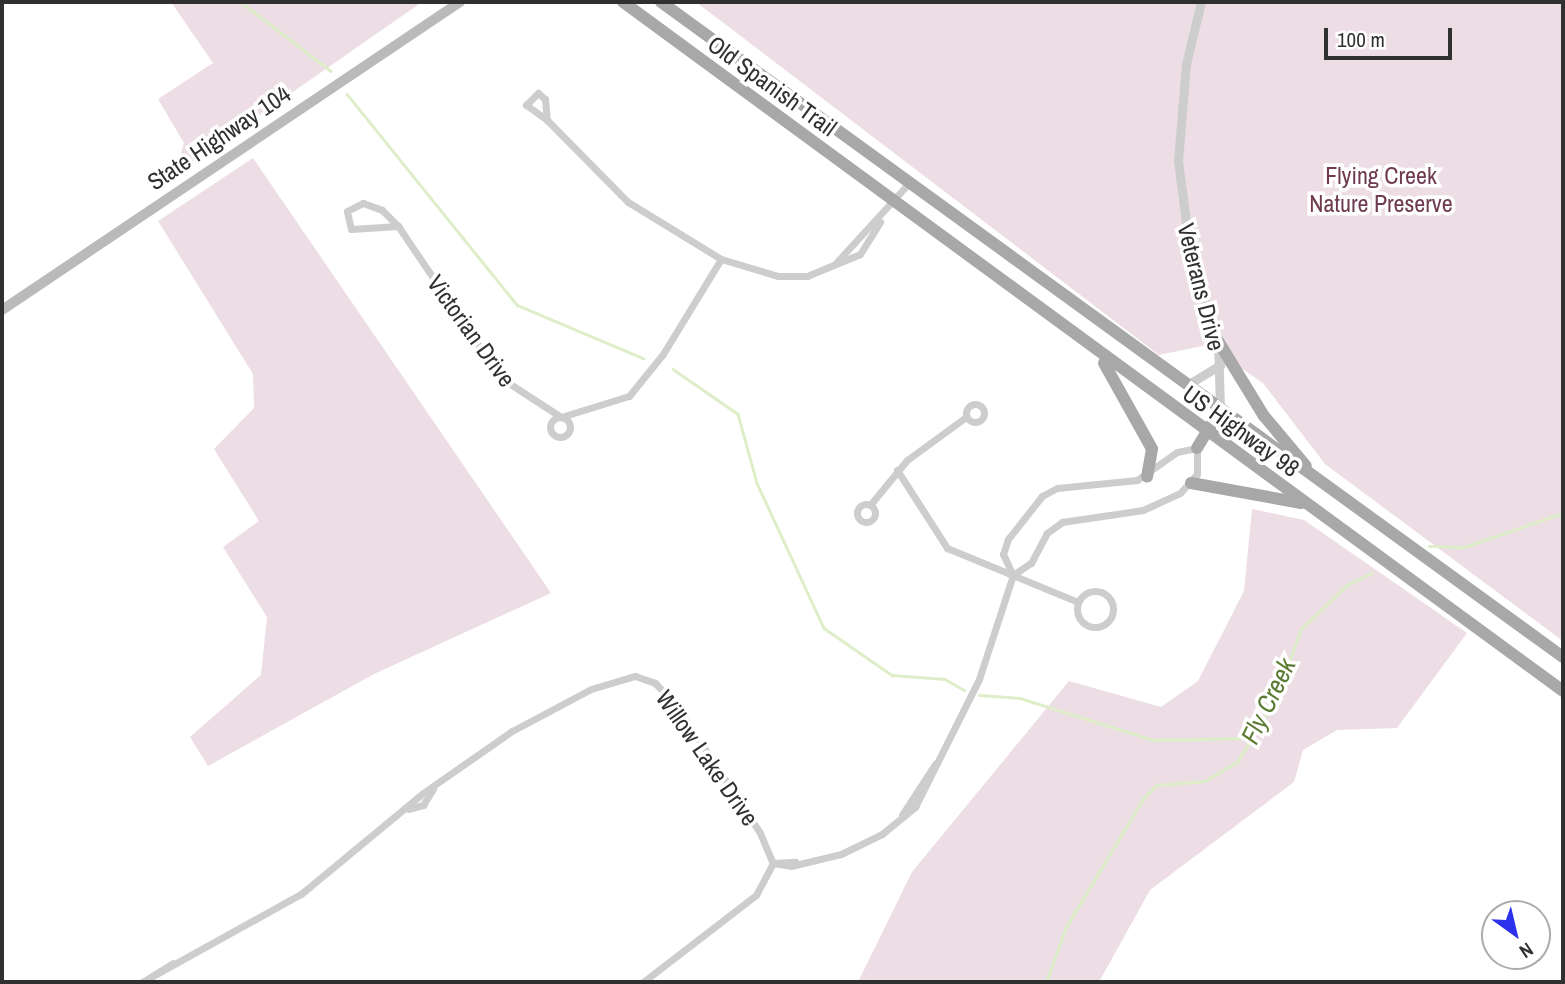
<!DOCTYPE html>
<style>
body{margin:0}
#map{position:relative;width:1565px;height:984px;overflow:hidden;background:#fff;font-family:"Archivo Narrow",sans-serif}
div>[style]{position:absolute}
.green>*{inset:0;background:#eddde5}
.stream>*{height:2.5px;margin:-1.25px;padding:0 1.25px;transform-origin:1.25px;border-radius:1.25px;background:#deeec9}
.minor>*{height:7px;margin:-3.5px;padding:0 3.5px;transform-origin:3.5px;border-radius:3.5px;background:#cdcdcd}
.minor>.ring{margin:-3.5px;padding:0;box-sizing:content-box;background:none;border:7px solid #cdcdcd;border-radius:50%}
.tertiary>*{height:9px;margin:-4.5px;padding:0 4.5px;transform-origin:4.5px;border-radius:4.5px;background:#cdcdcd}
.secondary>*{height:10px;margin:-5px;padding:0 5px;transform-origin:5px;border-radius:5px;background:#bababa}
.primary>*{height:12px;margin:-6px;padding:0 6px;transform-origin:6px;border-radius:6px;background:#a8a8a8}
span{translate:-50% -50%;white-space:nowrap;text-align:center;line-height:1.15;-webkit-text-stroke:7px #fff;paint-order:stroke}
.street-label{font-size:24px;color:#303030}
.park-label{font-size:24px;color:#6e3b50}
.water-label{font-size:26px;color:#5b7b32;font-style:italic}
.frame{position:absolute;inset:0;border:4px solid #303030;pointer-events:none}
.north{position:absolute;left:1481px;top:900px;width:70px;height:70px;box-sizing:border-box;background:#fff;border:2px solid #acacac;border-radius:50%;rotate:146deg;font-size:19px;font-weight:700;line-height:28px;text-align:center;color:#303030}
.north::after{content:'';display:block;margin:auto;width:24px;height:32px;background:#2c32ec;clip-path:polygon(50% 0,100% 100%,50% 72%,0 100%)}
.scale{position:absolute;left:1324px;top:28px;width:128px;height:32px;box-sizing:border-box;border:4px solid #303030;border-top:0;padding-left:9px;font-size:21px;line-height:24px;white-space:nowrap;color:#303030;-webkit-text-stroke:5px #fff;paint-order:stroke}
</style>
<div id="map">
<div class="green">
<div style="clip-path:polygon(171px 2px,422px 2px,175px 174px,184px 143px,158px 99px,213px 63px)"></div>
<div style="clip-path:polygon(696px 2px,1563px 2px,1563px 641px,1325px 464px,1263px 383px,1207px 345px,1159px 355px)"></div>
<div style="clip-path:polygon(253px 158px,551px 593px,374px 674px,208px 766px,190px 737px,261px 675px,267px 617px,223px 547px,259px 521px,214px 449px,254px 408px,253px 374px,158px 221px)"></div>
<div style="clip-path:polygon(1252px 509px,1304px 520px,1467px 633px,1397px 728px,1337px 730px,1303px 750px,1294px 782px,1150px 890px,1099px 982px,858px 982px,912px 872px,1069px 681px,1161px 707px,1198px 681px,1244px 591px)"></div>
</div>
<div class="stream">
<div style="left:241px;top:2px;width:113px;rotate:37.5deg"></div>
<div style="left:347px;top:94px;width:271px;rotate:51.1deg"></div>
<div style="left:517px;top:305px;width:137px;rotate:22.8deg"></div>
<div style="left:673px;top:369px;width:79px;rotate:34.7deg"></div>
<div style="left:738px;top:414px;width:72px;rotate:74.6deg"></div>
<div style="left:757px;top:483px;width:160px;rotate:65.2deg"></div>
<div style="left:824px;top:628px;width:83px;rotate:34.7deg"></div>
<div style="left:892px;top:675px;width:53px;rotate:4.3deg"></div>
<div style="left:945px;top:679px;width:22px;rotate:30deg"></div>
<div style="left:1429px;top:546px;width:35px;rotate:2deg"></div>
<div style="left:1464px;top:547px;width:105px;rotate:-19deg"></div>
<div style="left:979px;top:695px;width:41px;rotate:4.2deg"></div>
<div style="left:1020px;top:698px;width:139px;rotate:17.5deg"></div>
<div style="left:1153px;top:740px;width:98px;rotate:-1.2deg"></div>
<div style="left:1046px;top:982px;width:59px;rotate:-70deg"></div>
<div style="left:1066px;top:927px;width:149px;rotate:-59deg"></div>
<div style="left:1143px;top:799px;width:20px;rotate:-45deg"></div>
<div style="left:1157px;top:785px;width:48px;rotate:-4.8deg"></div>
<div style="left:1205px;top:781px;width:39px;rotate:-31deg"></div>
<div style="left:1238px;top:761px;width:74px;rotate:-59.3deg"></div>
<div style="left:1276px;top:697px;width:72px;rotate:-69.8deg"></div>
<div style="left:1301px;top:629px;width:64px;rotate:-43.7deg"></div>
<div style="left:1347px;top:585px;width:28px;rotate:-26deg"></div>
</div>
<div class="minor">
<div style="left:538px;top:93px;width:9px;rotate:41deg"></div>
<div style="left:545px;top:99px;width:21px;rotate:85deg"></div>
<div style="left:547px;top:120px;width:26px;rotate:-144deg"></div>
<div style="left:526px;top:105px;width:17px;rotate:-45deg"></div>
<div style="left:547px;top:120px;width:115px;rotate:45.4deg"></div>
<div style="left:628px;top:202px;width:109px;rotate:31.5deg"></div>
<div style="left:721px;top:259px;width:59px;rotate:16.6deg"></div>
<div style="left:778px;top:276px;width:29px"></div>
<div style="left:807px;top:276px;width:57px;rotate:-22.5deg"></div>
<div style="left:860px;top:254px;width:38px;rotate:-58deg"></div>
<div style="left:363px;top:203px;width:20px;rotate:20deg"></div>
<div style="left:382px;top:210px;width:23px;rotate:45deg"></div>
<div style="left:398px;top:226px;width:47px;rotate:176.3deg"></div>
<div style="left:351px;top:229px;width:18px;rotate:-103deg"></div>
<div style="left:347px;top:211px;width:18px;rotate:-27deg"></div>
<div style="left:398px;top:226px;width:184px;rotate:55.9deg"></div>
<div style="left:501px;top:378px;width:72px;rotate:33deg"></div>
<div style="left:561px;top:417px;width:71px;rotate:-17.2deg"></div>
<div style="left:629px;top:396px;width:54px;rotate:-51deg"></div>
<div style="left:663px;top:354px;width:111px;rotate:-58.6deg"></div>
<div style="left:835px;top:264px;width:108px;rotate:-47.6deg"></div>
<div class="ring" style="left:966px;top:404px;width:11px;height:11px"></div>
<div class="ring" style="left:550px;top:417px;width:13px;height:13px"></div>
<div style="left:897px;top:470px;width:93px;rotate:57.3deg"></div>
<div style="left:947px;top:548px;width:142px;rotate:22.4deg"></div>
<div class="ring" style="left:857px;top:504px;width:11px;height:11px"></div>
<div style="left:870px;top:505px;width:58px;rotate:-50.6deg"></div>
<div style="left:907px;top:460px;width:73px;rotate:-36.1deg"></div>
<div class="ring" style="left:1077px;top:591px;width:29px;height:29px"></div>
<div style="left:409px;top:809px;width:15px;rotate:-16deg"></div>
<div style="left:423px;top:805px;width:19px;rotate:-58deg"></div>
<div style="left:902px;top:815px;width:61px;rotate:-57.1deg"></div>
<div style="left:773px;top:863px;width:18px;rotate:9deg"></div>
<div style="left:791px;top:866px;width:51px;rotate:-13.5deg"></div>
<div style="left:841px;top:854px;width:46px;rotate:-26deg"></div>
<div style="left:882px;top:834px;width:43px;rotate:-39.3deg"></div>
<div style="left:915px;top:807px;width:143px;rotate:-63.4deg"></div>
<div style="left:979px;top:679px;width:109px;rotate:-71.9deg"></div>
<div style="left:1013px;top:575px;width:22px;rotate:-34deg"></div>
<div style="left:1031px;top:563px;width:34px;rotate:-62deg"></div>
<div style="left:1047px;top:533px;width:19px;rotate:-36deg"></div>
<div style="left:1062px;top:522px;width:82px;rotate:-8.4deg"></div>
<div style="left:1143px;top:510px;width:41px;rotate:-24.7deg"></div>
<div style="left:1180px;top:493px;width:25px;rotate:-48deg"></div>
<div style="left:1197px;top:474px;width:26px;rotate:-90deg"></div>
<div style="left:1197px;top:448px;width:20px;rotate:169deg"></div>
<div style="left:1177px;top:452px;width:49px;rotate:145deg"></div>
<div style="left:1137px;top:480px;width:80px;rotate:174.3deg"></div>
<div style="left:1057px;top:488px;width:17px;rotate:152deg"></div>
<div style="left:1042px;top:496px;width:55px;rotate:128.3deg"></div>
<div style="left:1008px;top:539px;width:16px;rotate:108deg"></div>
<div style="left:1003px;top:554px;width:23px;rotate:65deg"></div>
<div style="left:773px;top:863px;width:22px;rotate:-3deg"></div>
<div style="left:149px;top:978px;width:28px;rotate:-32deg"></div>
<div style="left:142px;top:982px;width:182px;rotate:-29deg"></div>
<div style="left:301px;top:894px;width:158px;rotate:-39.6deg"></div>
<div style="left:423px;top:793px;width:108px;rotate:-34.9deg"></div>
<div style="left:512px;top:731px;width:89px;rotate:-28deg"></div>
<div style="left:591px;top:689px;width:46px;rotate:-16.5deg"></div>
<div style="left:635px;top:676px;width:21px;rotate:19deg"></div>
<div style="left:655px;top:683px;width:30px;rotate:46deg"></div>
<div style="left:676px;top:705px;width:153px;rotate:56.7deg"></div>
<div style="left:760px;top:833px;width:33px;rotate:67deg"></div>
<div style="left:773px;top:863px;width:36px;rotate:118deg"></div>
<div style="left:756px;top:895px;width:143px;rotate:142.4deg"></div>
</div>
<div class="tertiary">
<div style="left:1201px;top:2px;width:64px;rotate:103.6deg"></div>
<div style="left:1186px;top:64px;width:97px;rotate:94.7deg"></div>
<div style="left:1178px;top:161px;width:100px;rotate:82.5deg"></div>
<div style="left:1191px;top:260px;width:85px;rotate:71.6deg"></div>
<div style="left:1218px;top:341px;width:69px;rotate:88.3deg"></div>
<div style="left:1187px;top:385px;width:39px;rotate:-31deg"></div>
</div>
<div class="secondary">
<div style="left:2px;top:310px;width:552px;rotate:-33.92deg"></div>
</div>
<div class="primary">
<div style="left:623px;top:2px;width:1165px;rotate:36.24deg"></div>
<div style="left:661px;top:2px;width:1115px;rotate:35.99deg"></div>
<div style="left:1218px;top:341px;width:88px;rotate:58.5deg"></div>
<div style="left:1264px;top:416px;width:65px;rotate:50deg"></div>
<div style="left:1104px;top:363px;width:98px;rotate:60.8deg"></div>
<div style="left:1152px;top:449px;width:28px;rotate:100deg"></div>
<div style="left:1197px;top:448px;width:44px;rotate:-58.8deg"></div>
<div style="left:1191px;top:483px;width:112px;rotate:10.3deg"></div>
</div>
<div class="street-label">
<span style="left:772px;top:86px;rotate:36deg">Old Spanish Trail</span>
<span style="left:219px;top:138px;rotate:-34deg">State Highway 104</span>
<span style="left:1201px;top:287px;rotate:76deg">Veterans Drive</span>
<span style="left:471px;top:331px;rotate:54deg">Victorian Drive</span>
<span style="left:1241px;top:431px;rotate:36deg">US Highway 98</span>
<span style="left:707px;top:758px;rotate:55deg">Willow Lake Drive</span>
</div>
<div class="park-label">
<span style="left:1381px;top:190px">Flying Creek<br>Nature Preserve</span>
</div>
<div class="water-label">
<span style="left:1268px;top:701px;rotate:-64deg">Fly Creek</span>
</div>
<div class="frame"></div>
<div class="north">N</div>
<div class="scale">100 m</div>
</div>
